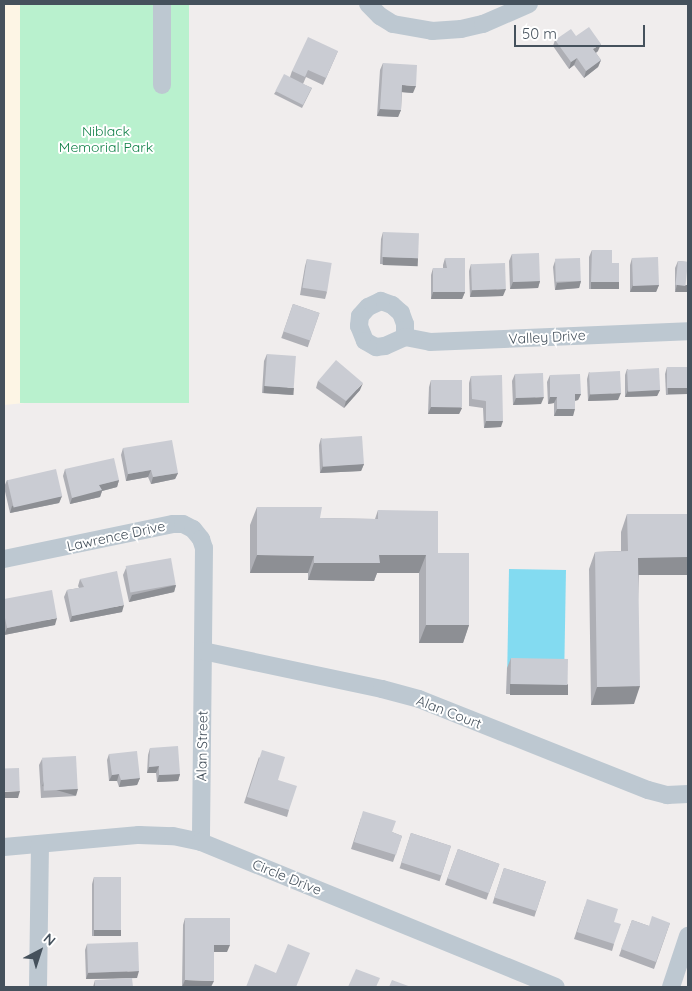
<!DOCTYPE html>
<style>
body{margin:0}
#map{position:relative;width:692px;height:991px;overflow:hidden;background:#f0eded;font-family:Quicksand,sans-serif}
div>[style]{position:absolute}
.commercial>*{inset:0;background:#fdf5e5}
.green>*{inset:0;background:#b9f1ce;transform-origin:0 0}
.water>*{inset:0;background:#83dbf1;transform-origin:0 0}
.street>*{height:18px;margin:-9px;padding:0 9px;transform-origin:9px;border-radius:9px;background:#bdc8d1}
.wall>*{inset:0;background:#aeafb5;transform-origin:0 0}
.shaded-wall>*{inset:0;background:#8d8f94;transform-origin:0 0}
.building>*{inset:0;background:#caccd3;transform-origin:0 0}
span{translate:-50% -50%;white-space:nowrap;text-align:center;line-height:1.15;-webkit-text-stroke:4px #fff;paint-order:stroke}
.park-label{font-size:14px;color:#118148}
.street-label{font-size:14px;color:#45515c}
.frame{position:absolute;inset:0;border:5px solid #45515c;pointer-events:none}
.north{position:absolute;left:15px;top:926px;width:50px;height:50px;-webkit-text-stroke:4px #fff;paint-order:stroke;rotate:40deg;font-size:14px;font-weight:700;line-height:20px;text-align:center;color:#45515c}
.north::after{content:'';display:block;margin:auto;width:18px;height:22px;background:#45515c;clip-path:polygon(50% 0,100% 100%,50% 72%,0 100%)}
.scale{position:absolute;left:514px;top:25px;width:131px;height:22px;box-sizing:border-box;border:2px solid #45515c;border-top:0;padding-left:6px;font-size:15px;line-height:18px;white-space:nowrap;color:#45515c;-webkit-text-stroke:4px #fff;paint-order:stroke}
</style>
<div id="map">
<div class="commercial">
<div style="clip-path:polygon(4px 4px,20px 4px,25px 403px,4px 405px)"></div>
</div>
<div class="green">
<div style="left:20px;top:4px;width:169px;height:399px"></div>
</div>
<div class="water">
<div style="left:509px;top:569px;width:57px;height:99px;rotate:1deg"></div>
</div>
<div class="street">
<div style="left:368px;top:4px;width:17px;rotate:45deg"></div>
<div style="left:380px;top:16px;width:15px;rotate:32deg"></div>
<div style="left:393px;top:24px;width:40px;rotate:10deg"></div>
<div style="left:432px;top:31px;width:29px;rotate:-4deg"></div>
<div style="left:461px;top:29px;width:23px;rotate:-13deg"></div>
<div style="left:483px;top:24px;width:50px;rotate:-23.5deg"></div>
<div style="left:162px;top:85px;width:81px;rotate:-90deg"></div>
<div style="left:405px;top:337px;width:13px;rotate:-90deg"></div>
<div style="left:405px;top:324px;width:12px;rotate:-110deg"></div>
<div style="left:401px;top:313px;width:12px;rotate:-138deg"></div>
<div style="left:392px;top:305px;width:12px;rotate:-160deg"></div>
<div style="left:381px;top:301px;width:14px;rotate:155deg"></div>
<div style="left:368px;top:307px;width:12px;rotate:132deg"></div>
<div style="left:360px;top:316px;width:10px;rotate:96deg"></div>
<div style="left:359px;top:326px;width:16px;rotate:68deg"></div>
<div style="left:365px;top:341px;width:13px;rotate:29deg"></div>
<div style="left:376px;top:347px;width:9px;rotate:-6deg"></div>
<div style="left:385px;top:346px;width:22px;rotate:-24deg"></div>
<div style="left:405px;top:337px;width:25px;rotate:11deg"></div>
<div style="left:430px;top:342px;width:258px;rotate:-2.4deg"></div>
<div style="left:4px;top:559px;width:173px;rotate:-11.7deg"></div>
<div style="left:173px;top:524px;width:10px"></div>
<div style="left:183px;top:524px;width:11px;rotate:27deg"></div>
<div style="left:193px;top:529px;width:13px;rotate:51deg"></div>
<div style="left:201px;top:539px;width:9px;rotate:72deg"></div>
<div style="left:204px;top:548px;width:294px;rotate:90.6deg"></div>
<div style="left:203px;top:651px;width:183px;rotate:12deg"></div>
<div style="left:382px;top:689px;width:38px;rotate:15deg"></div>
<div style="left:419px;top:699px;width:246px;rotate:21.7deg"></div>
<div style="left:648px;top:790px;width:20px;rotate:15deg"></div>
<div style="left:667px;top:795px;width:21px;rotate:-3deg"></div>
<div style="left:4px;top:847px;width:136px;rotate:-5.1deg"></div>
<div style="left:139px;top:835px;width:34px;rotate:2deg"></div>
<div style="left:173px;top:836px;width:29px;rotate:12deg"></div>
<div style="left:201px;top:842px;width:383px;rotate:22.2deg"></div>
<div style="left:38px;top:987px;width:143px;rotate:-89.2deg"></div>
<div style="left:671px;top:987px;width:54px;rotate:-71.6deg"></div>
</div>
<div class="wall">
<div style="clip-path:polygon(576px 36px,598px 51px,596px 53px,601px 60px,598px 67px,584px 78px,574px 65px,569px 69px,553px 46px,555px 40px)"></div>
<div style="clip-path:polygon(338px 51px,323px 85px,306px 77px,303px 84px,312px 88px,302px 108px,274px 94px,276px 91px,290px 77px,292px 71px)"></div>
<div style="clip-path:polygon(383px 63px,413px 93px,402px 92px,401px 110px,398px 117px,377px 116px,380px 70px)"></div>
<div style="clip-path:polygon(383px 232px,418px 258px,416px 265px,380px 264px,381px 239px)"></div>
<div style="clip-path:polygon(592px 250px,612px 263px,619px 282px,617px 289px,589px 289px,589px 257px)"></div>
<div style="clip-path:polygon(512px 254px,540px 281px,538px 288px,510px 289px,509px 261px)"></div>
<div style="clip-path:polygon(445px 258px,465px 292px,462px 299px,431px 299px,431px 275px,433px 268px,443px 268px,443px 265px)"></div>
<div style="clip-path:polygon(632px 258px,659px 285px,656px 292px,630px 292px,630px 265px)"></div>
<div style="clip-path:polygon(307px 259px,327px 292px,325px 299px,300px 295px,305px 266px)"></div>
<div style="clip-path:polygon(555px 261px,581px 281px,579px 288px,555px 290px,553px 267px)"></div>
<div style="clip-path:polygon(678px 261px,688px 262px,675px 292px,675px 268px)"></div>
<div style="clip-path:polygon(471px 264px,503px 296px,470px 297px,469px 271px)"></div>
<div style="left:293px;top:304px;width:28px;height:36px;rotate:19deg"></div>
<div style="clip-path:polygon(267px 354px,292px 395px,262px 393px,264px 361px)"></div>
<div style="clip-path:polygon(667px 367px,688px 367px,688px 394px,666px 395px,665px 374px)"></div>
<div style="clip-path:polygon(627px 369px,660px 390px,657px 396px,625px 397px,625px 375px)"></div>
<div style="clip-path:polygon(589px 372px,618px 400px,588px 401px,587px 379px)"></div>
<div style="clip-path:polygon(515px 374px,541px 404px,513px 405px,512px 381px)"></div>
<div style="clip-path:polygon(550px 375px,581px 394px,578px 400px,575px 401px,573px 416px,554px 416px,554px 403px,548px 404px,547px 382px)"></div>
<div style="clip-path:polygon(471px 376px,501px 427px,484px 428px,483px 408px,469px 406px,469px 383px)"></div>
<div style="clip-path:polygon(431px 380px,462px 408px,459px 414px,428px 414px,429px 387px)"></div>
<div style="clip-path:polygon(318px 381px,360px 390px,344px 408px,316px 388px)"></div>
<div style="clip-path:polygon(321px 438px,364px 464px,361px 471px,320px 473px,319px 445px)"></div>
<div style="clip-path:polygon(123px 448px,178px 473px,175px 479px,151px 484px,148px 477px,126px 481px,121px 455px)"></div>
<div style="clip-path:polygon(65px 469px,119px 480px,117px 487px,102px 491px,100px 497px,70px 504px,63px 476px)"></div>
<div style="clip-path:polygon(7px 480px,62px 496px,59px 503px,10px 513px,4px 487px)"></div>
<div style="clip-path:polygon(257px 507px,320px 518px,375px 519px,378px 510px,438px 553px,469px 625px,463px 643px,419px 643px,419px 573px,377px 573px,374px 581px,308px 580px,308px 573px,250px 573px,250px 525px)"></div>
<div style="clip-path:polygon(627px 514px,688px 514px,688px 575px,639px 575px,634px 704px,591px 705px,589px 569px,595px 552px,621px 551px,621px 532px)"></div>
<div style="clip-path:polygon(126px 568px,176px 585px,174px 592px,129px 602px,123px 575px)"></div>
<div style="clip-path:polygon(80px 579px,122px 612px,70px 622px,64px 597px,67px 590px,79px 588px,78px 586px)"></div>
<div style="clip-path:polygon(4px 599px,55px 625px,4px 635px)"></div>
<div style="clip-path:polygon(511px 658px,564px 694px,506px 694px,507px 668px)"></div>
<div style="clip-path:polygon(150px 748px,180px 774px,178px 781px,157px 782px,156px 773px,147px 773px,148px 755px)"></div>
<div style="clip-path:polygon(109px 754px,140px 778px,137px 785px,119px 787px,117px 781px,109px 781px,107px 760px)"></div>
<div style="clip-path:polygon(259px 757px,278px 780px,289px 810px,287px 817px,244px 803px)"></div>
<div style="clip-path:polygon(42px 759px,76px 796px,41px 798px,39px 765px)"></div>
<div style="clip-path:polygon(361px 818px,392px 832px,402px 836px,393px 862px,351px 849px)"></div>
<div style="left:411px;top:833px;width:42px;height:37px;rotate:18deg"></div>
<div style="left:458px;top:849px;width:44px;height:38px;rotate:20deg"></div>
<div style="left:504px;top:868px;width:44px;height:37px;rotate:18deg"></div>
<div style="clip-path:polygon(94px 877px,121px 930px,119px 936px,92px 936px,92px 884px)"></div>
<div style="clip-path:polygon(585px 906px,614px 922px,614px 944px,612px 951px,574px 939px)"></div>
<div style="clip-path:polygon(185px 918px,227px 952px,214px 952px,182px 987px,183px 925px)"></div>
<div style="clip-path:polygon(632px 920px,649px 926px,670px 923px,654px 969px,619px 956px)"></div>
<div style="clip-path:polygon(87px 944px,137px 978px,86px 979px,85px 950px)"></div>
<div style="clip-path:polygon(95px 980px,133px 987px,93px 987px)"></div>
</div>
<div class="shaded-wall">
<div style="clip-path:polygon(601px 44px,598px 51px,591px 56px,593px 49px)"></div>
<div style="clip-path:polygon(577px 58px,574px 65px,569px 69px,571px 62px)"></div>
<div style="clip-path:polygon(601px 60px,598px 67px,584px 78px,586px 71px)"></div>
<div style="clip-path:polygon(402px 85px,416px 86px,413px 93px,400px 92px)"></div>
<div style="clip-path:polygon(380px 109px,401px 110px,398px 117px,377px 116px)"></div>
<div style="left:383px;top:257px;width:35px;height:8px;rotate:2deg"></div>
<div style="clip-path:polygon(540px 281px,538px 288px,510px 289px,513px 282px)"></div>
<div style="clip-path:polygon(581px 281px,579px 288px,555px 290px,557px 283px)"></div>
<div style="left:591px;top:282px;width:28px;height:7px"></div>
<div style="clip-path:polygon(633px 285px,659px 285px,656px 292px,630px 292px)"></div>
<div style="clip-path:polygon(677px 285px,688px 285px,688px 292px,675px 292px)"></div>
<div style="clip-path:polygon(506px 289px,503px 296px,470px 297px,472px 290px)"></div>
<div style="clip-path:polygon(433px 292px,465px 292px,462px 299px,431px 299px)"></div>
<div style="clip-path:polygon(363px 383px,360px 390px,344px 408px,346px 401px)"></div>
<div style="left:264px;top:386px;width:30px;height:7px;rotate:4deg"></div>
<div style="left:688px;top:387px;width:7px;height:20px;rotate:90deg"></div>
<div style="clip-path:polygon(628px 390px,660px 390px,657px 396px,625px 397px)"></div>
<div style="clip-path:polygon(621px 393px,618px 400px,588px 401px,590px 394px)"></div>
<div style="clip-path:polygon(575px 394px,581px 394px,578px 400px,573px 401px)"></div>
<div style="clip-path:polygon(544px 397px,541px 404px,513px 405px,516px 398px)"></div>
<div style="clip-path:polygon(550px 397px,557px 397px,554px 403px,548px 404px)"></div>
<div style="clip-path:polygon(431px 407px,462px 408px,459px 414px,428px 414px)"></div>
<div style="clip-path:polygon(557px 409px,575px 409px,573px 416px,554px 416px)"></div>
<div style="clip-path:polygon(486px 421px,503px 421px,501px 427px,484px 428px)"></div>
<div style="clip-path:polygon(364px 464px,361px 471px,320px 473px,323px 466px)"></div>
<div style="clip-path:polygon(151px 470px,148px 477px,126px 481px,128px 474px)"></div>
<div style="clip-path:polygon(178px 473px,175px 479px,151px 484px,153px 477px)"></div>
<div style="clip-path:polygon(119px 480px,117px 487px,102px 491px,100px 497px,70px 504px,72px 498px,99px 485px)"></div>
<div style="clip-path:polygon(62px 496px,59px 503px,10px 513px,12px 506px)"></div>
<div style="clip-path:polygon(257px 555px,314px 556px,308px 573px,250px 573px)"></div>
<div style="clip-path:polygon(379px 555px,426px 555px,419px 573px,377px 573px,374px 581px,308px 580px,314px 563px)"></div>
<div style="left:688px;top:557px;width:18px;height:50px;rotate:90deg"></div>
<div style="clip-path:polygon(176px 585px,174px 592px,129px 602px,132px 595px)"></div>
<div style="clip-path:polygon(124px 605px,122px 612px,70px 622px,72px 616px)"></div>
<div style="clip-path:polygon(57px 618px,55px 625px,4px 635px,7px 628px)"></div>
<div style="clip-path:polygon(426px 625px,469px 625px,463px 643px,419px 643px)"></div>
<div style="left:510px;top:684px;width:58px;height:11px"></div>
<div style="clip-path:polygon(640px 686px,634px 704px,591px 705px,597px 687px)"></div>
<div style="clip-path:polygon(159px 766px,156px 773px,147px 773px,149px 767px)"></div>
<div style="clip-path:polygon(119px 774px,117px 781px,109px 781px,112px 775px)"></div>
<div style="clip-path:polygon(180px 774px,178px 781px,157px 782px,159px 775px)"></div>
<div style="clip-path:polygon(140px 778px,137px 785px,119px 787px,121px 780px)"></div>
<div style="left:78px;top:789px;width:7px;height:35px;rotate:106deg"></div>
<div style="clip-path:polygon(20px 791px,18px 798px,4px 798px,4px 792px)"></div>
<div style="left:94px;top:930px;width:27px;height:6px"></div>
<div style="clip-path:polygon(214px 945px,230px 945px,227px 952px,212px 952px)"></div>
<div style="clip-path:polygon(139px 971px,137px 978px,86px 979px,88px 973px)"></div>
<div style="clip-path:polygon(185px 980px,214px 981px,211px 987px,182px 987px)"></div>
</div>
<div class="building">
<div style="clip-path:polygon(589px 27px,601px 44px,593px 49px,601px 60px,586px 71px,577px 58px,571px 62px,555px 40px,571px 29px,576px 36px)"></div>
<div style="clip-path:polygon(308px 37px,338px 51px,326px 78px,308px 70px,305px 77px,292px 71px)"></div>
<div style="clip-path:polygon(383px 63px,417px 65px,416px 86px,402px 85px,401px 110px,380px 109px)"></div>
<div style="left:284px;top:74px;width:31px;height:19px;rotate:27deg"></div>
<div style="left:383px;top:232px;width:36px;height:25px;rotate:2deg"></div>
<div style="clip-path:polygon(592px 250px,612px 250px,612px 263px,619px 263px,619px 282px,591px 282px)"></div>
<div style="left:539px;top:253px;width:28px;height:27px;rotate:88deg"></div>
<div style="left:658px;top:257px;width:28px;height:26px;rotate:88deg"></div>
<div style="clip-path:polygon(445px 258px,465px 258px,465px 292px,433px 292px,433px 268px,447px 268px)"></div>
<div style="left:580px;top:258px;width:23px;height:25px;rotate:88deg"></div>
<div style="left:307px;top:259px;width:25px;height:29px;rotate:9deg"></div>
<div style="left:678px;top:261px;width:10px;height:24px;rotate:6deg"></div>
<div style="left:505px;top:263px;width:26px;height:34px;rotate:88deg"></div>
<div style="left:293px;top:304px;width:28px;height:29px;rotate:19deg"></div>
<div style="left:267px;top:354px;width:29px;height:32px;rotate:4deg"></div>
<div style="clip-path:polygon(336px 360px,363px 383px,346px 401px,318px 381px)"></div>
<div style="left:667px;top:367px;width:21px;height:21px"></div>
<div style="left:659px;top:368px;width:22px;height:32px;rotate:87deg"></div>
<div style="left:620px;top:371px;width:22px;height:31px;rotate:87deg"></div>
<div style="left:543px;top:373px;width:24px;height:28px;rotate:88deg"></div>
<div style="clip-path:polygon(580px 374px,581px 394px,575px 394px,575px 409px,557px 409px,557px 397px,550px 397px,550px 375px)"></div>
<div style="clip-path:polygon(502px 375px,503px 421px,486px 421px,486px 401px,472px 399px,471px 376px)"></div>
<div style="left:431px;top:380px;width:31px;height:27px"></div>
<div style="left:362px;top:436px;width:28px;height:41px;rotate:86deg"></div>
<div style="clip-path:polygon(172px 440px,178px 473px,153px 477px,151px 470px,128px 474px,123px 448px)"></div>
<div style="clip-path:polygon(114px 458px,119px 480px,99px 485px,102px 490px,72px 498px,65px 469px)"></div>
<div style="left:56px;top:469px;width:28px;height:50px;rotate:77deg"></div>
<div style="clip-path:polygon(257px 507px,322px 507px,320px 518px,378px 519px,378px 510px,438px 511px,438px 553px,469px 553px,469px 625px,426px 625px,426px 555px,379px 555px,380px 563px,314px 563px,314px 556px,257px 555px)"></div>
<div style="clip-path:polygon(627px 514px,688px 514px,688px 557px,638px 558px,640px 686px,597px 687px,595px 552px,628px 551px)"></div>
<div style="left:171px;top:558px;width:27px;height:46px;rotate:80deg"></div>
<div style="clip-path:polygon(117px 571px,124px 605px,72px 616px,67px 590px,84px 587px,80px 579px)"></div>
<div style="clip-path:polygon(52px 590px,57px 618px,7px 628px,4px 613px,4px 599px)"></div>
<div style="left:511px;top:658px;width:57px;height:26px;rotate:1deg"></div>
<div style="clip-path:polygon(178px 746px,180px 774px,159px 775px,159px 766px,149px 767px,150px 748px)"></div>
<div style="clip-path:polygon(262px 750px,285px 757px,278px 780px,297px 786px,289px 810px,247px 797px)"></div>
<div style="clip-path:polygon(137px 751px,140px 778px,121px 780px,119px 774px,112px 775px,109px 754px)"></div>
<div style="left:76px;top:756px;width:33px;height:34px;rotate:87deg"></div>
<div style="left:19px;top:768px;width:23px;height:15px;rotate:88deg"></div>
<div style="clip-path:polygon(363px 811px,396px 821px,392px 832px,402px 836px,396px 855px,354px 842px)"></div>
<div style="left:411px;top:833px;width:42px;height:31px;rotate:18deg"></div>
<div style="left:458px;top:849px;width:44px;height:31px;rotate:20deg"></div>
<div style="left:504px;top:868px;width:44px;height:31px;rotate:18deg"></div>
<div style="left:94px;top:877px;width:27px;height:53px"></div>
<div style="clip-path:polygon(587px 899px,618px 909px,614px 922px,621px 924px,614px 944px,577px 932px)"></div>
<div style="clip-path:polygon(652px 916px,670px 923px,656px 962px,621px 949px,632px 920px,649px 926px)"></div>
<div style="clip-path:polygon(185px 918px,230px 918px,230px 945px,214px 945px,214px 981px,185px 980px)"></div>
<div style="left:138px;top:942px;width:29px;height:51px;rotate:88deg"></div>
<div style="clip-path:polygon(288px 944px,310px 953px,296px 987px,246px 987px,255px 964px,276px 973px)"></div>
<div style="clip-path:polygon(356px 969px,380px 978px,376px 987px,348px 987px)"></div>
<div style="clip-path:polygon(132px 978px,133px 987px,95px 987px,95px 980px)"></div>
<div style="clip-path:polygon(392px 980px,411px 987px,389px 987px)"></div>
</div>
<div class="park-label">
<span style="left:106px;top:139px">Niblack<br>Memorial Park</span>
</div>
<div class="street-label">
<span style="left:547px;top:337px;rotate:-3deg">Valley Drive</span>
<span style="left:116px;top:536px;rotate:-12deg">Lawrence Drive</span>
<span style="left:449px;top:712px;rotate:21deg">Alan Court</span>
<span style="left:202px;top:746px;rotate:-89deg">Alan Street</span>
<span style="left:287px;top:877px;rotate:22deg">Circle Drive</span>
</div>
<div class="frame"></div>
<div class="north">N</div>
<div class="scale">50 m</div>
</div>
